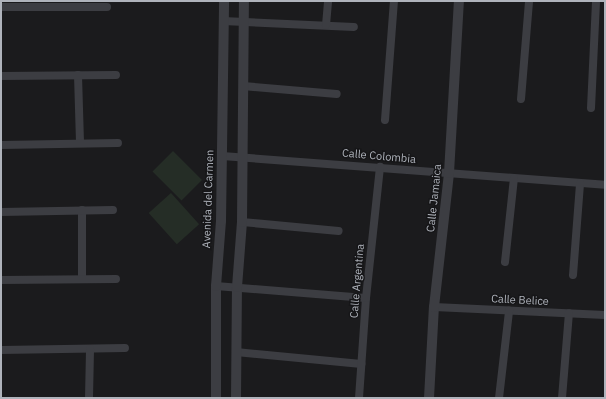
<!DOCTYPE html>
<style>
body{margin:0}
#map{position:relative;width:606px;height:399px;overflow:hidden;background:#1b1b1d;font-family:"IBM Plex Sans",sans-serif}
div>[style]{position:absolute}
.green>*{inset:0;background:#252d26;transform-origin:0 0}
.minor>*{height:8px;margin:-4px;padding:0 4px;transform-origin:4px;border-radius:4px;background:#3c3d42}
.tertiary>*{height:10px;margin:-5px;padding:0 5px;transform-origin:5px;border-radius:5px;background:#3c3d42}
span{translate:-50% -50%;white-space:nowrap;text-align:center;line-height:1.15;-webkit-text-stroke:3px #161618;paint-order:stroke}
.street-label{font-size:11px;color:#afb3bb}
.frame{position:absolute;inset:0;border:2px solid #afb3bb;pointer-events:none}
</style>
<div id="map">
<div class="green">
<div style="left:173px;top:151px;width:41px;height:29px;rotate:45deg"></div>
<div style="left:171px;top:193px;width:42px;height:30px;rotate:48deg"></div>
</div>
<div class="minor">
<div style="left:1px;top:7px;width:106px"></div>
<div style="left:223px;top:21px;width:131px;rotate:2.6deg"></div>
<div style="left:326px;top:25px;width:24px;rotate:-85deg"></div>
<div style="left:78px;top:75px;width:68px;rotate:88.3deg"></div>
<div style="left:1px;top:76px;width:115px;rotate:-0.5deg"></div>
<div style="left:243px;top:86px;width:94px;rotate:4.9deg"></div>
<div style="left:521px;top:99px;width:98px;rotate:-85.3deg"></div>
<div style="left:591px;top:108px;width:107px;rotate:-87.3deg"></div>
<div style="left:385px;top:120px;width:119px;rotate:-85.7deg"></div>
<div style="left:1px;top:145px;width:117px;rotate:-1deg"></div>
<div style="left:222px;top:156px;width:384px;rotate:4.3deg"></div>
<div style="left:82px;top:210px;width:68px;rotate:90deg"></div>
<div style="left:1px;top:212px;width:112px;rotate:-1deg"></div>
<div style="left:242px;top:222px;width:97px;rotate:5.3deg"></div>
<div style="left:505px;top:262px;width:84px;rotate:-83.9deg"></div>
<div style="left:573px;top:275px;width:92px;rotate:-85.6deg"></div>
<div style="left:1px;top:280px;width:115px;rotate:-0.5deg"></div>
<div style="left:216px;top:286px;width:150px;rotate:4.6deg"></div>
<div style="left:434px;top:307px;width:171px;rotate:2.7deg"></div>
<div style="left:1px;top:350px;width:124px;rotate:-0.9deg"></div>
<div style="left:236px;top:352px;width:126px;rotate:5.5deg"></div>
<div style="left:89px;top:398px;width:49px;rotate:-88.8deg"></div>
<div style="left:359px;top:398px;width:100px;rotate:-86deg"></div>
<div style="left:366px;top:298px;width:132px;rotate:-83.9deg"></div>
<div style="left:499px;top:398px;width:88px;rotate:-83.4deg"></div>
<div style="left:562px;top:398px;width:85px;rotate:-85.3deg"></div>
</div>
<div class="tertiary">
<div style="left:216px;top:398px;width:112px;rotate:-90deg"></div>
<div style="left:216px;top:286px;width:65px;rotate:-85.6deg"></div>
<div style="left:221px;top:221px;width:220px;rotate:-89.2deg"></div>
<div style="left:236px;top:398px;width:111px;rotate:-89.5deg"></div>
<div style="left:237px;top:287px;width:65px;rotate:-85.6deg"></div>
<div style="left:242px;top:222px;width:221px;rotate:-89.5deg"></div>
<div style="left:429px;top:398px;width:91px;rotate:-86.9deg"></div>
<div style="left:434px;top:307px;width:135px;rotate:-83.6deg"></div>
<div style="left:449px;top:173px;width:172px;rotate:-86.7deg"></div>
</div>
<div class="street-label">
<span style="left:379px;top:156px;rotate:5deg">Calle Colombia</span>
<span style="left:434px;top:198px;rotate:-84deg">Calle Jamaica</span>
<span style="left:208px;top:199px;rotate:-88deg">Avenida del Carmen</span>
<span style="left:357px;top:281px;rotate:-85deg">Calle Argentina</span>
<span style="left:520px;top:300px;rotate:3deg">Calle Belice</span>
</div>
<div class="frame"></div>
</div>
